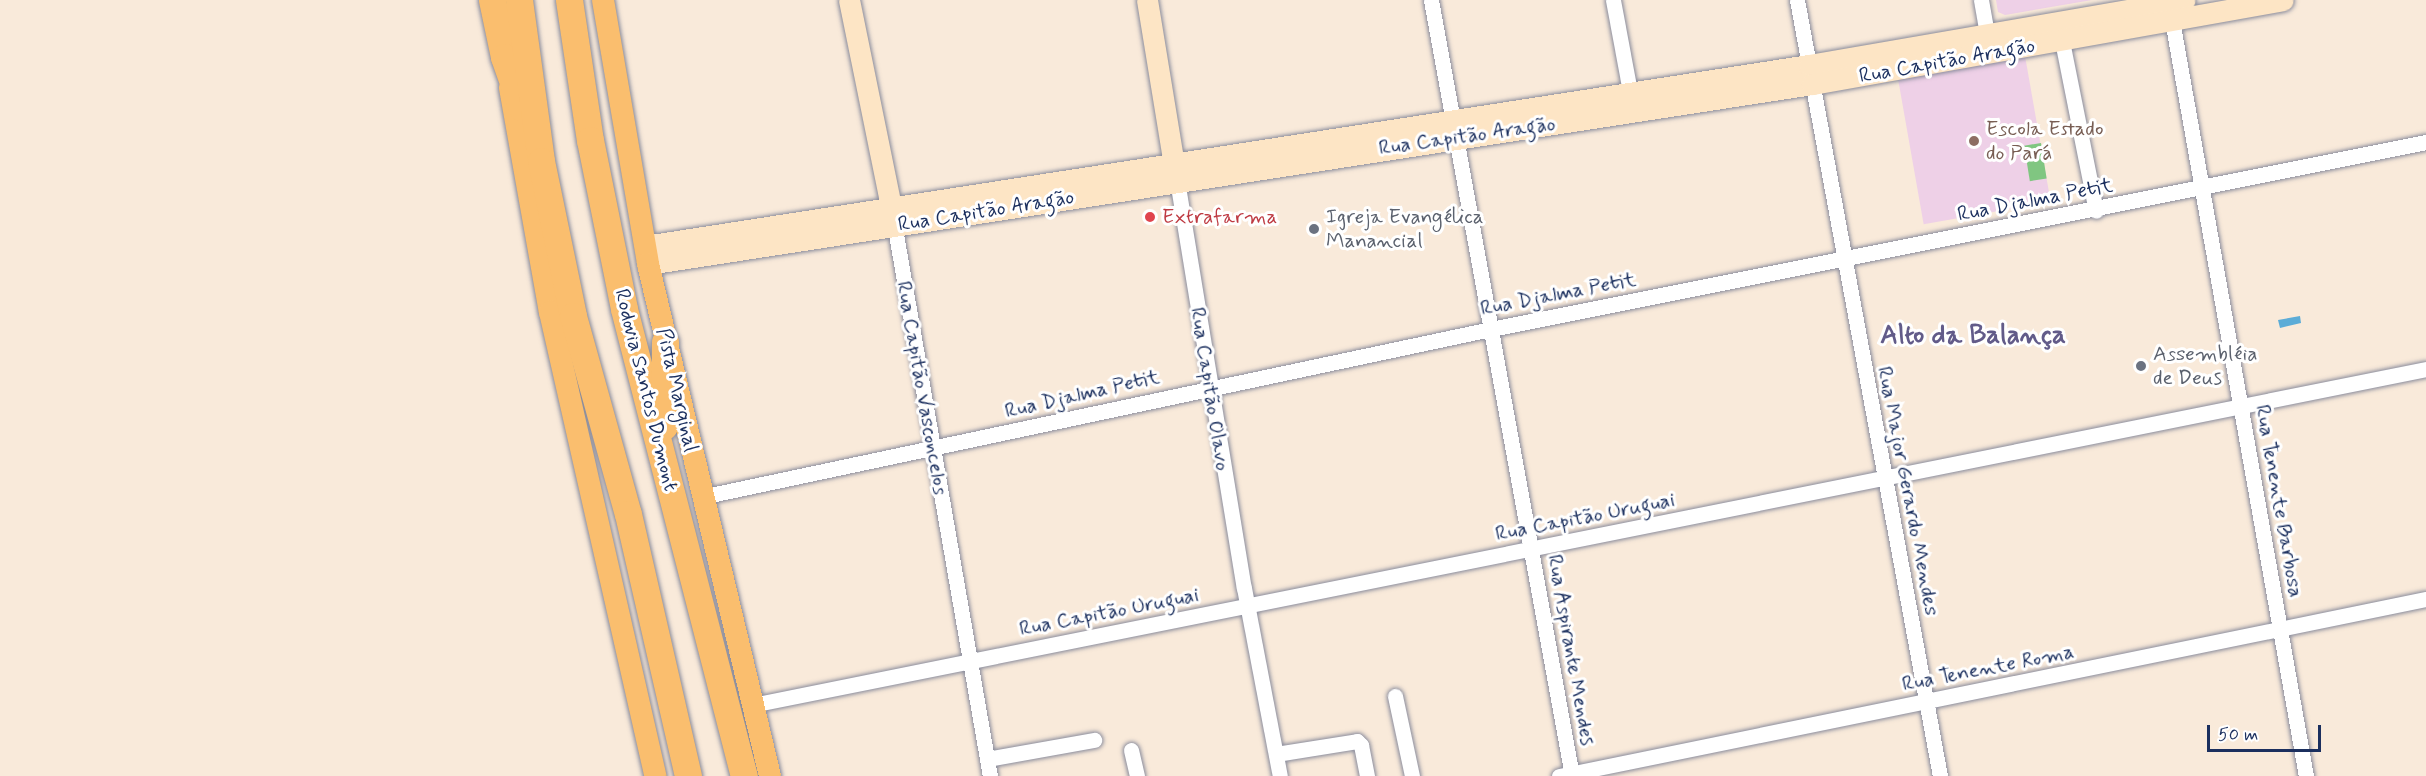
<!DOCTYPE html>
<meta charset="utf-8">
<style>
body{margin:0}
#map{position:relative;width:2426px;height:776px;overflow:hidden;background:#f9eada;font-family:Mynerve,sans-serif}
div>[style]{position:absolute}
.built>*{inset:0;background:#eed0e7;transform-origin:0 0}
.green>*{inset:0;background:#80c681;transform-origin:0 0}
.water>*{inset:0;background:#5cacd7}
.roads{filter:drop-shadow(0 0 2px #8a8c9c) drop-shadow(0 0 2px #8a8c9c)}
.street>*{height:15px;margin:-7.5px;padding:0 7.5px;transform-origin:7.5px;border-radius:7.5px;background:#fff}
.secondary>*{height:21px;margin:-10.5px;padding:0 10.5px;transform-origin:10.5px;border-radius:10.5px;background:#fde5c5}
.primary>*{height:22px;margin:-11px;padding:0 11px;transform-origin:11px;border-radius:11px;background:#fabe6e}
.highway>*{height:27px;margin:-13.5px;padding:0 13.5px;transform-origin:13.5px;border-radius:13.5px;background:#fabe6e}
.dots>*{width:16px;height:16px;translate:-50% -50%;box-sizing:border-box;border:3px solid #fff;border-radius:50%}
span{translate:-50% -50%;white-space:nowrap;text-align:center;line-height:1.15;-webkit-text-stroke:6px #fff;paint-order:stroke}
.street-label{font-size:21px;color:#1b2f5e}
.education-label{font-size:21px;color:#785e54}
.left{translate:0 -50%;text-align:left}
.health-label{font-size:21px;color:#be3a42}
.worship-label{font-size:21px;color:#5b616d}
.district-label{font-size:27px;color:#625b89;font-weight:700}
.scale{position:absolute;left:2207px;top:725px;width:114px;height:27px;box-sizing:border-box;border:3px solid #1b2f5e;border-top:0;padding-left:8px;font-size:18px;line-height:21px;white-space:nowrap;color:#1b2f5e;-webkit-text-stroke:4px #fff;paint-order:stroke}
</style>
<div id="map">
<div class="built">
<div style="clip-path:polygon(1996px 0,2092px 0,2005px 15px,1998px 12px)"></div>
<div style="left:2025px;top:56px;width:148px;height:129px;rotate:80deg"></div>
</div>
<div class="green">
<div style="left:2041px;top:143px;width:36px;height:17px;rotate:81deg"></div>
</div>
<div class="water">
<div style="clip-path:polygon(2300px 316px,2301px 323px,2280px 328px,2278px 320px)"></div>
</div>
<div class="roads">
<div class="street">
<div style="left:1431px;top:0;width:789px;rotate:79.7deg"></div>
<div style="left:1613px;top:0;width:94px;rotate:79.5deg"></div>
<div style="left:1797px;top:0;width:789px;rotate:79.56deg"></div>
<div style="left:1981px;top:0;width:34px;rotate:80deg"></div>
<div style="left:2172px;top:20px;width:768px;rotate:79.95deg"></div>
<div style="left:2062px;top:41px;width:173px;rotate:78.7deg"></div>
<div style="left:1177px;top:180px;width:413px;rotate:80.7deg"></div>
<div style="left:1244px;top:588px;width:191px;rotate:79.2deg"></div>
<div style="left:893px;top:217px;width:567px;rotate:80.16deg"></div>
<div style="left:701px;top:497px;width:808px;rotate:-12.01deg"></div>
<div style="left:1491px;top:329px;width:954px;rotate:-11.31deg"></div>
<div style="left:1395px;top:696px;width:82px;rotate:78deg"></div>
<div style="left:752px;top:705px;width:1707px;rotate:-11.35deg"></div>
<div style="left:1131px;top:750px;width:27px;rotate:77deg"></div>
<div style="left:1276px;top:754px;width:82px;rotate:-9.1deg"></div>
<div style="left:1357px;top:741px;width:6px;rotate:45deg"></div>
<div style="left:1361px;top:745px;width:32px;rotate:79deg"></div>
<div style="left:987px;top:759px;width:109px;rotate:-10.1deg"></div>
<div style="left:1559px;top:776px;width:885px;rotate:-11.54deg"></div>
</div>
<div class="secondary">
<div style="left:849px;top:0;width:211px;rotate:78.5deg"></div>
<div style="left:1147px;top:0;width:179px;rotate:80.7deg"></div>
<div style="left:645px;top:246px;width:1178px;rotate:-8.84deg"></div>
<div style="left:1809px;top:65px;width:381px;rotate:-9.8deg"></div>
<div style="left:648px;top:264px;width:1178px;rotate:-8.79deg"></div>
<div style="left:1812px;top:84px;width:478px;rotate:-10.1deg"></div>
</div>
<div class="primary">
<div style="left:603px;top:0;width:268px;rotate:80.3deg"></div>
<div style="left:648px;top:264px;width:526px;rotate:76.6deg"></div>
<div style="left:510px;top:88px;width:228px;rotate:79.9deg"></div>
<div style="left:550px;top:312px;width:476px;rotate:77.2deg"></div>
</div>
<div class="highway">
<div style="left:492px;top:0;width:58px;rotate:78.1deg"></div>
<div style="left:504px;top:57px;width:54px;rotate:70.6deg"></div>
<div style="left:519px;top:0;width:162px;rotate:82.2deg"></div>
<div style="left:541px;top:161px;width:158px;rotate:78.3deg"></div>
<div style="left:573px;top:316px;width:205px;rotate:74.5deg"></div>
<div style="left:628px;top:514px;width:269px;rotate:77.1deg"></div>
<div style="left:569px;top:0;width:142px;rotate:81.5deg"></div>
<div style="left:590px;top:140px;width:172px;rotate:78.6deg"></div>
<div style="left:624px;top:309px;width:482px;rotate:75.6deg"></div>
<div style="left:664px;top:426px;width:84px;rotate:-89.3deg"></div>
</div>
</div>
<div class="dots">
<div style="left:1974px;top:141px;background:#8d6e63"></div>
<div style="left:1150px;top:217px;background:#e0444e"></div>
<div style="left:1314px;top:229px;background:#6b7280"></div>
<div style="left:2141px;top:366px;background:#6b7280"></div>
</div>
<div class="street-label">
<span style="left:1947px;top:61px;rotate:-10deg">Rua Capitão Aragão</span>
<span style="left:1467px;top:136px;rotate:-8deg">Rua Capitão Aragão</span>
<span style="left:2035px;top:200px;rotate:-11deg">Rua Djalma Petit</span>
<span style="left:986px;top:211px;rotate:-9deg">Rua Capitão Aragão</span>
<span style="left:1558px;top:294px;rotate:-11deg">Rua Djalma Petit</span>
<span style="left:922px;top:388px;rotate:80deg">Rua Capitão Vasconcelos</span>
<span style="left:1210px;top:389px;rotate:81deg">Rua Capitão Olavo</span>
<span style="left:646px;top:390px;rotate:76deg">Rodovia Santos Dumont</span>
<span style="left:677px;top:390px;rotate:77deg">Pista Marginal</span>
<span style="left:1082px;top:394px;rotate:-13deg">Rua Djalma Petit</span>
<span style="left:1908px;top:491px;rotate:79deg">Rua Major Gerardo Mendes</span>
<span style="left:2279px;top:501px;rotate:80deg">Rua Tenente Barbosa</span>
<span style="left:1585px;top:517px;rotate:-11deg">Rua Capitão Uruguai</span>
<span style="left:1109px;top:612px;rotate:-11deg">Rua Capitão Uruguai</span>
<span style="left:1571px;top:650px;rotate:80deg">Rua Aspirante Mendes</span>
<span style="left:1988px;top:668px;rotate:-11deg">Rua Tenente Roma</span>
</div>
<div class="education-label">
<span class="left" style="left:1986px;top:141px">Escola Estado<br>do Pará</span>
</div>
<div class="health-label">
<span class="left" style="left:1162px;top:217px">Extrafarma</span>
</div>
<div class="worship-label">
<span class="left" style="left:1326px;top:229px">Igreja Evangélica<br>Manancial</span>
<span class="left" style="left:2153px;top:366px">Assembléia<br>de Deus</span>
</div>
<div class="district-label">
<span style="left:1973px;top:336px">Alto da Balança</span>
</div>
<div class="scale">50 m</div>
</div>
